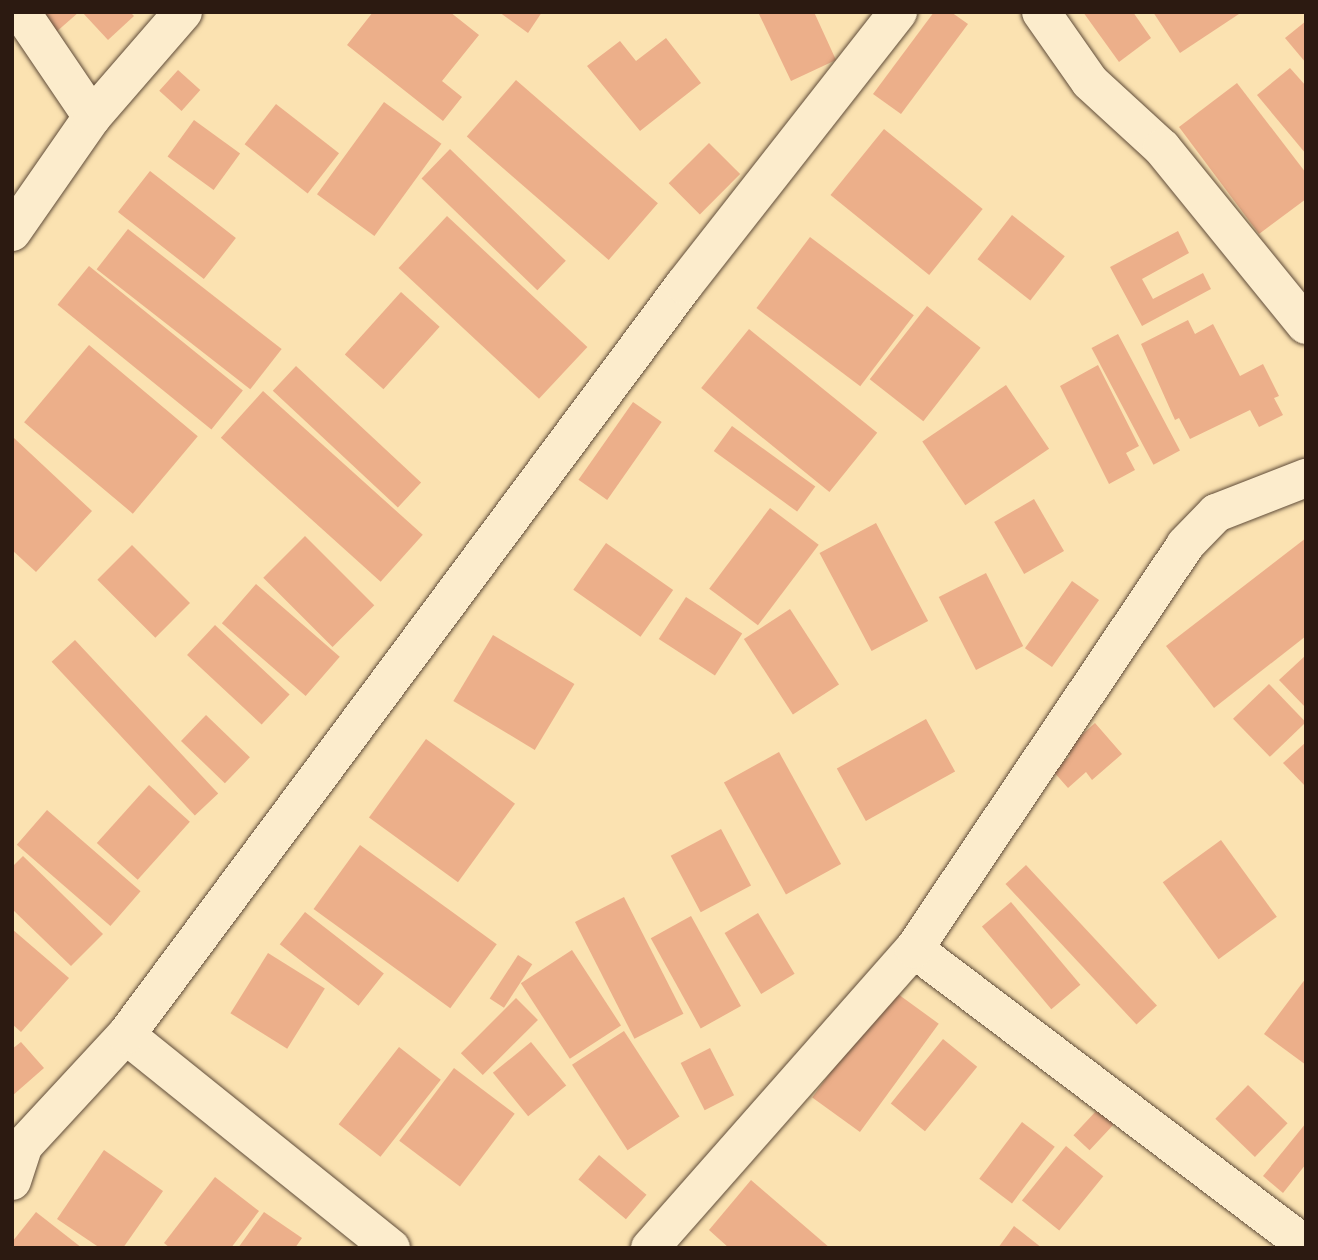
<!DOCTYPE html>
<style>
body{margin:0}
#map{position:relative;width:1318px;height:1260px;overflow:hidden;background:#fbe2b1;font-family:"Sorts Mill Goudy",serif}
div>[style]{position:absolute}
.building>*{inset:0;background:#ecaf8a;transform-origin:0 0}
.roads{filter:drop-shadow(0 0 2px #604c39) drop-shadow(0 0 2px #604c39)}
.street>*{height:38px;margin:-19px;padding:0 19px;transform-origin:19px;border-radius:19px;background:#fceccc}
span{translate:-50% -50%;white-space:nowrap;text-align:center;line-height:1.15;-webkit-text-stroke:7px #fceccc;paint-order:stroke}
.frame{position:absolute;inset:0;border:14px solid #2c1a11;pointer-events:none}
</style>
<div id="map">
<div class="building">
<div style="clip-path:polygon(36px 12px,79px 12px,55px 33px)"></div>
<div style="clip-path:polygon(82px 12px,130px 12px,134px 16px,108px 40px)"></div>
<div style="clip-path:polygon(373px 12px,450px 12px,479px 35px,442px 81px,462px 97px,443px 121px,347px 45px)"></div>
<div style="clip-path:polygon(499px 12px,542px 12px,528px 33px)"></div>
<div style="clip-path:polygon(758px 12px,814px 12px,836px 60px,791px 81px)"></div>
<div style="clip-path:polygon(934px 12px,951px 12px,968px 24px,901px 114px,873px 94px)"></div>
<div style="clip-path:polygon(1083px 12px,1133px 12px,1151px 38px,1119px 62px)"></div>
<div style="clip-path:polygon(1153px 12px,1242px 12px,1180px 53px)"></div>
<div style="clip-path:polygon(1306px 21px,1306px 63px,1285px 38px)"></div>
<div style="clip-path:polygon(666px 38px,701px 83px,640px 131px,587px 66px,620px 41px,636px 61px)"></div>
<div style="clip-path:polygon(1290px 68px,1306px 86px,1306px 154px,1257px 95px)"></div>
<div style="left:178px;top:70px;width:30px;height:28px;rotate:42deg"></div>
<div style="left:516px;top:80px;width:188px;height:75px;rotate:41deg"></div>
<div style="clip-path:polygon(1237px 83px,1306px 173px,1306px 199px,1259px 234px,1179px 127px)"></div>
<div style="left:384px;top:102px;width:71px;height:114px;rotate:36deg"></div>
<div style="left:276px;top:104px;width:80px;height:51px;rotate:38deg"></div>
<div style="left:194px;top:120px;width:57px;height:45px;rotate:36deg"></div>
<div style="left:884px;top:129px;width:127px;height:85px;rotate:39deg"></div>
<div style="left:709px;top:143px;width:44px;height:57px;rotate:45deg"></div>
<div style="left:450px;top:149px;width:161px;height:41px;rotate:44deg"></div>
<div style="left:150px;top:171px;width:109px;height:52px;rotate:38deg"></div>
<div style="left:1012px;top:215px;width:67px;height:56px;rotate:38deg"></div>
<div style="left:447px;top:216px;width:192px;height:71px;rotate:43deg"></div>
<div style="left:128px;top:229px;width:195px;height:51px;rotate:38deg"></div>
<div style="clip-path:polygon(1178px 231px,1189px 253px,1142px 279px,1153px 299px,1203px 273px,1211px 289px,1142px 326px,1110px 267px)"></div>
<div style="left:810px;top:237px;width:130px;height:89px;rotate:37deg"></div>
<div style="left:89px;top:266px;width:198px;height:50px;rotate:39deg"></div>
<div style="left:401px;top:292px;width:52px;height:84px;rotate:42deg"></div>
<div style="left:927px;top:306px;width:68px;height:93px;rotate:38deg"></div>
<div style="clip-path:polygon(1188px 320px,1195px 334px,1213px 324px,1240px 376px,1263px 364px,1279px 396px,1274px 398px,1283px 415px,1259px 427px,1250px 410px,1190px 439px,1179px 418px,1175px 420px,1141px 344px)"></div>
<div style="left:749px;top:329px;width:165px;height:76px;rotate:39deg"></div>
<div style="left:1118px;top:334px;width:132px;height:30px;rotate:62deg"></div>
<div style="left:89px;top:345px;width:142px;height:101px;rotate:40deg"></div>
<div style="clip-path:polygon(1098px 365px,1139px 446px,1126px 453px,1135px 470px,1109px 484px,1060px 386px)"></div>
<div style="left:296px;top:366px;width:171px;height:34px;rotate:43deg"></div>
<div style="left:1006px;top:385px;width:77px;height:101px;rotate:56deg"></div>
<div style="left:263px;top:391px;width:215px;height:63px;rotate:42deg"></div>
<div style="left:633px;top:402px;width:35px;height:95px;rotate:35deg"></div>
<div style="left:732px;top:426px;width:103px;height:31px;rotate:36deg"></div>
<div style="clip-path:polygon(14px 438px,92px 511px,36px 572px,12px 550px)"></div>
<div style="left:1034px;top:499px;width:60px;height:46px;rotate:60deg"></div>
<div style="left:770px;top:508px;width:61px;height:101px;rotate:37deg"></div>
<div style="left:876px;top:523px;width:111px;height:64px;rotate:62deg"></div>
<div style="left:305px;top:536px;width:98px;height:59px;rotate:45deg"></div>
<div style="clip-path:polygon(1306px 538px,1306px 636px,1214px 708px,1166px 646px)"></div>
<div style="left:606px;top:543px;width:82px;height:57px;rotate:35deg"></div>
<div style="left:132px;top:545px;width:82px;height:49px;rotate:45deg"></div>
<div style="left:986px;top:573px;width:82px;height:53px;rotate:63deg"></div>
<div style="left:1072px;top:581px;width:33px;height:82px;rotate:35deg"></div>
<div style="left:256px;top:584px;width:111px;height:52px;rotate:41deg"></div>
<div style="left:686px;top:597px;width:67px;height:50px;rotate:33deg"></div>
<div style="left:790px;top:609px;width:90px;height:55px;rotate:57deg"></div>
<div style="left:215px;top:625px;width:102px;height:41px;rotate:43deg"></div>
<div style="left:493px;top:635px;width:95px;height:77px;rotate:31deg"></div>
<div style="left:75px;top:640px;width:210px;height:32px;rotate:47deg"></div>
<div style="clip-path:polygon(1306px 655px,1306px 708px,1279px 680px)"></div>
<div style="left:1269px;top:684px;width:53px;height:50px;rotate:46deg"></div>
<div style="left:206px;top:715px;width:61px;height:36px;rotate:44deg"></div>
<div style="left:926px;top:719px;width:60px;height:102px;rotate:61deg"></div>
<div style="clip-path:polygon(1095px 723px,1122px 754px,1092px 780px,1086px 772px,1068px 788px,1053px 771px,1070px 756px,1065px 750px)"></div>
<div style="left:426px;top:739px;width:110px;height:97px;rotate:36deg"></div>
<div style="clip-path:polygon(1306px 742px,1306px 787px,1283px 763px)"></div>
<div style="left:779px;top:752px;width:128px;height:63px;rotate:61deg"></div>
<div style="left:149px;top:785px;width:55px;height:78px;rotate:42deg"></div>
<div style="left:47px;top:810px;width:124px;height:46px;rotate:41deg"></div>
<div style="left:721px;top:829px;width:64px;height:57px;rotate:62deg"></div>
<div style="left:1221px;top:840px;width:95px;height:72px;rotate:54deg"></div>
<div style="left:360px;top:845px;width:169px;height:79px;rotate:36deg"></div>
<div style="clip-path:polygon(23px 856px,103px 934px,71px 966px,12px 909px,12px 867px)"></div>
<div style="left:1026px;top:865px;width:192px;height:28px;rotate:47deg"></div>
<div style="left:624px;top:897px;width:131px;height:55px;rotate:63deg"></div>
<div style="left:1011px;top:902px;width:108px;height:38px;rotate:50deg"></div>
<div style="left:305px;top:912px;width:100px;height:41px;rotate:38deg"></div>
<div style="left:758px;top:913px;width:71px;height:39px;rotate:59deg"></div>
<div style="left:691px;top:916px;width:103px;height:46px;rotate:61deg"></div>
<div style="clip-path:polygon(12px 929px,69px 978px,21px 1032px,12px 1024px)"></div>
<div style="left:572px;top:950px;width:90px;height:61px;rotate:57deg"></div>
<div style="left:268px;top:953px;width:67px;height:71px;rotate:32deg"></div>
<div style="left:518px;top:955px;width:17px;height:52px;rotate:33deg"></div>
<div style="clip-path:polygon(1306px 978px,1306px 1065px,1264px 1034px)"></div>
<div style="left:891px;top:989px;width:59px;height:134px;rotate:36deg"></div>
<div style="left:516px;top:998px;width:31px;height:78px;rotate:45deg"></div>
<div style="left:624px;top:1031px;width:102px;height:62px;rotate:57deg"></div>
<div style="left:943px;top:1039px;width:44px;height:83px;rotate:39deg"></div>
<div style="clip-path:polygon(21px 1042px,44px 1068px,12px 1096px,12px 1049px)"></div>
<div style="left:531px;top:1042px;width:56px;height:49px;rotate:51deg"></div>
<div style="left:399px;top:1047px;width:53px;height:98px;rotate:38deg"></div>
<div style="left:710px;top:1048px;width:53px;height:33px;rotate:63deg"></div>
<div style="left:454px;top:1068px;width:76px;height:91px;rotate:37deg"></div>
<div style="left:1248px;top:1085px;width:55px;height:47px;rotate:44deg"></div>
<div style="left:1098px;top:1109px;width:22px;height:36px;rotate:43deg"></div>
<div style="left:1022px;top:1122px;width:41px;height:71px;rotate:37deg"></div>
<div style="clip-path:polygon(1306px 1123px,1306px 1164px,1283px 1193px,1263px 1176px)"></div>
<div style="left:1066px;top:1146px;width:48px;height:70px;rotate:39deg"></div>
<div style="clip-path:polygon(104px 1150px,163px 1191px,123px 1248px,100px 1248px,57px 1219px)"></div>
<div style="left:599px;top:1155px;width:62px;height:32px;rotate:40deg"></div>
<div style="clip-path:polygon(215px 1177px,259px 1211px,231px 1248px,170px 1248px,164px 1243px)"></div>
<div style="clip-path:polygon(751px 1180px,830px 1248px,729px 1248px,709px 1230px)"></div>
<div style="clip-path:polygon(36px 1212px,82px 1248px,12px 1248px,12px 1242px)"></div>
<div style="clip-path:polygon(264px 1212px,302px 1238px,295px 1248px,238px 1248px)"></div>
<div style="clip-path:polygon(1014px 1226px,1042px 1248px,998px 1248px)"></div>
</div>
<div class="roads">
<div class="street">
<div style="left:21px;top:12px;width:127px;rotate:55.9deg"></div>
<div style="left:1041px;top:12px;width:85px;rotate:55deg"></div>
<div style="left:1090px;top:82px;width:98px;rotate:42.5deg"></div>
<div style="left:1162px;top:148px;width:228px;rotate:50.9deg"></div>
<div style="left:12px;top:232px;width:140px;rotate:-55.2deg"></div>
<div style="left:92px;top:117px;width:139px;rotate:-49.1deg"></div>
<div style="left:914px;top:949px;width:491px;rotate:37.1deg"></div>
<div style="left:126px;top:1035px;width:340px;rotate:38.8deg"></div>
<div style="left:12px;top:1181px;width:38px;rotate:-72deg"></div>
<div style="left:24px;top:1145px;width:150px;rotate:-47.2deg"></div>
<div style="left:126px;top:1035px;width:935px;rotate:-53.35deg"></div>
<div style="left:684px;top:285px;width:347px;rotate:-51.9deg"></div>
<div style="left:650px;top:1248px;width:399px;rotate:-48.6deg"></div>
<div style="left:914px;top:949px;width:486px;rotate:-56.1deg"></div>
<div style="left:1185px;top:545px;width:45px;rotate:-45.9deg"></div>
<div style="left:1216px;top:513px;width:97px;rotate:-21.3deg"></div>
</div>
</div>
<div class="frame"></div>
</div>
